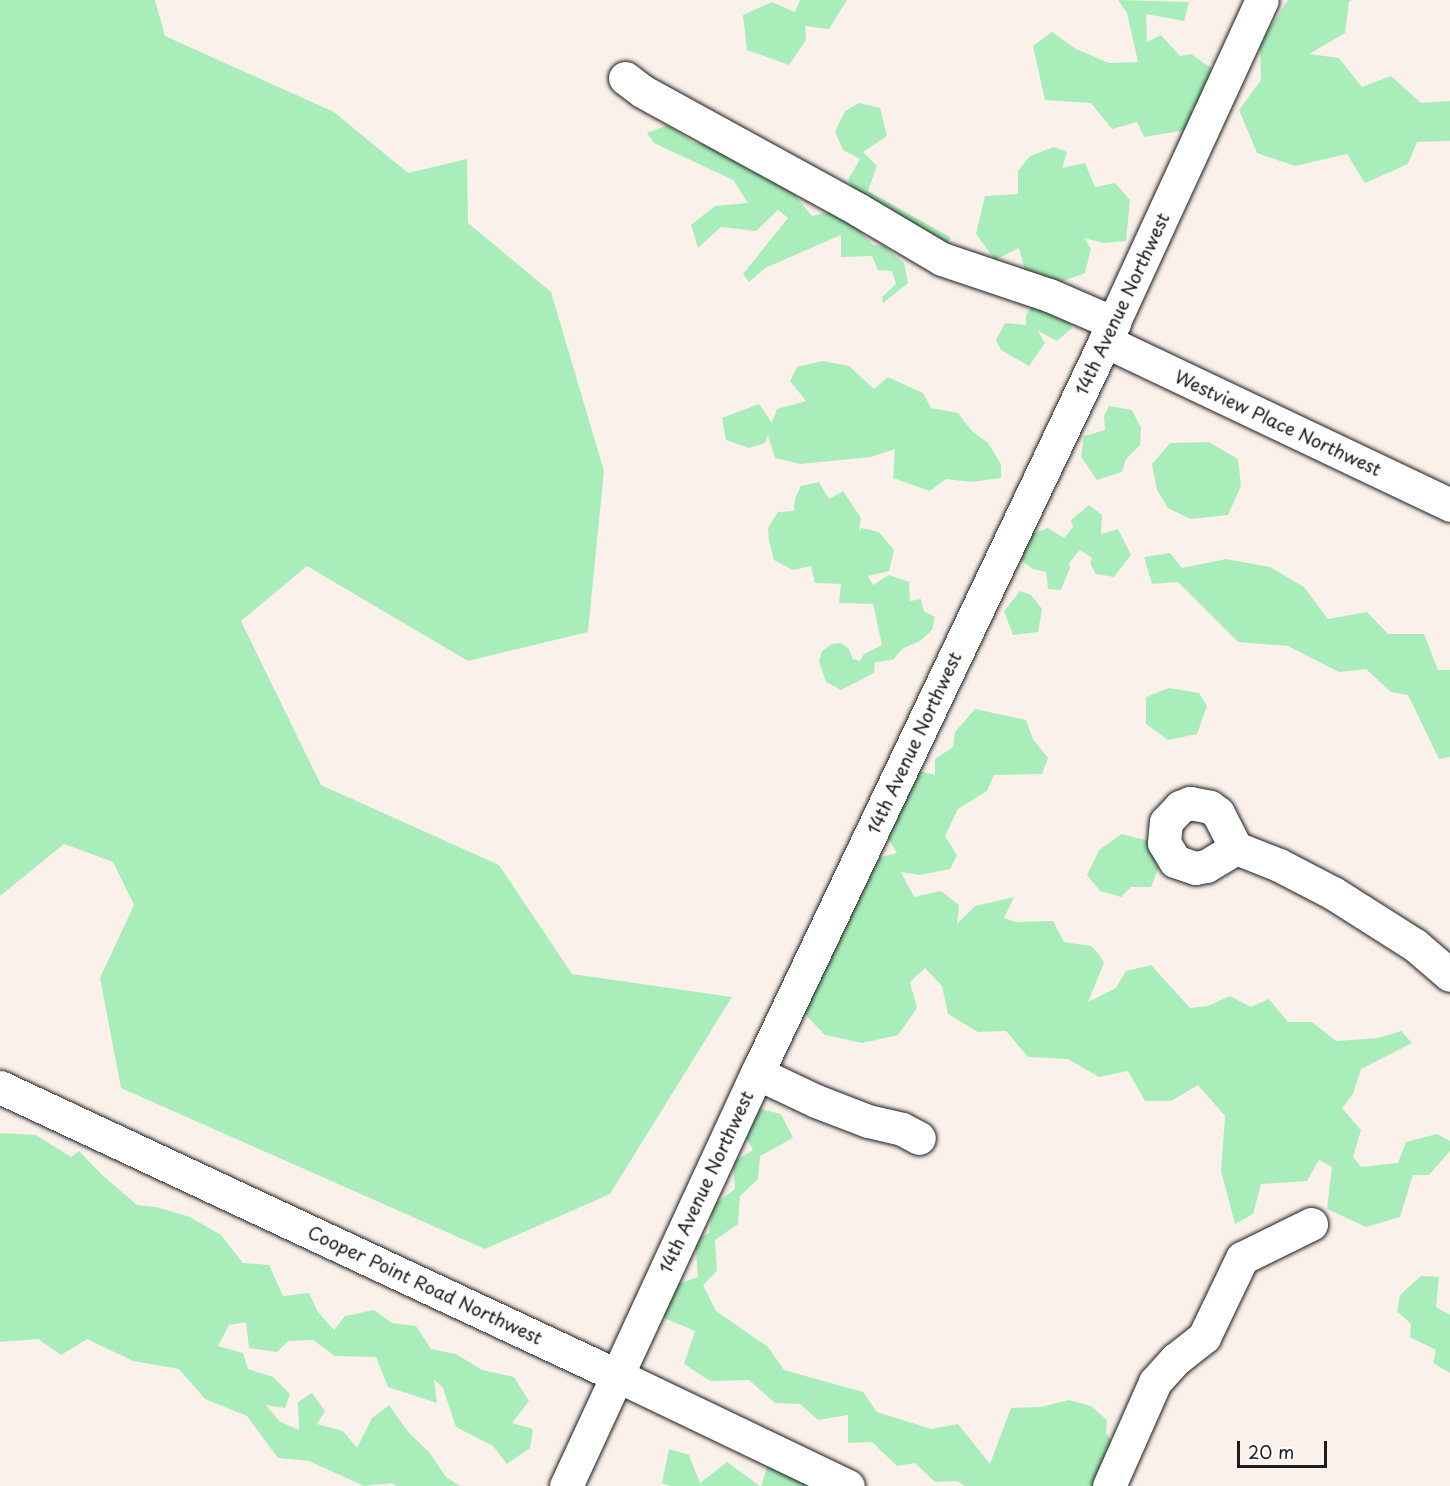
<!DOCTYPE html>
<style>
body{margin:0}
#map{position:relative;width:1450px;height:1486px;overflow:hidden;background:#fbf1eb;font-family:"Playpen Sans",sans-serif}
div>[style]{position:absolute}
.green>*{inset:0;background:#a9eeba}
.roads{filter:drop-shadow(0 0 2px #1c1c1c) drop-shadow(0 0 2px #1c1c1c)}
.minor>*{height:33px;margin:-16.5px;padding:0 16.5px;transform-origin:16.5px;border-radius:16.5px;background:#fff}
.major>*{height:33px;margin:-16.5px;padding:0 16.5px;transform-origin:16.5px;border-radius:16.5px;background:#fff}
span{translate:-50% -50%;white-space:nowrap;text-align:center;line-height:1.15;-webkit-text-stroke:4.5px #fff;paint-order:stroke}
.street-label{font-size:18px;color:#1c1c1c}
.scale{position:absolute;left:1237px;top:1441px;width:90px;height:27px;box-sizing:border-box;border:3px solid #1c1c1c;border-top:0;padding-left:8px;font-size:18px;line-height:21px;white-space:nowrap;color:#1c1c1c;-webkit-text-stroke:4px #fff;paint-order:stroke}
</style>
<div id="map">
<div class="green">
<div style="clip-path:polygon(0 0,155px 0,165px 36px,334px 112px,408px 173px,467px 159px,468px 223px,551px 292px,604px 471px,588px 632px,468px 661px,307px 566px,241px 621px,321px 785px,499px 865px,572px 974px,732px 997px,610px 1194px,485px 1249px,121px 1088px,100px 978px,134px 905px,113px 862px,64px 844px,0 896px)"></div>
<div style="clip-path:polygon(800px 0,847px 0,829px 29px,805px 26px,806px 40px,789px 65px,747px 50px,743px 15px,772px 2px,795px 12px)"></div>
<div style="clip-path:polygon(1118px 0,1189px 2px,1184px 21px,1146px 14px,1147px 42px,1161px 35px,1180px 56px,1191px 54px,1211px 68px,1210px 94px,1191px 109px,1195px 121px,1186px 130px,1144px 137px,1137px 122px,1112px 129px,1091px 103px,1045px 100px,1033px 46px,1052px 32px,1076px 49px,1109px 63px,1138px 62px,1127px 13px)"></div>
<div style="clip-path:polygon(1288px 0,1352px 0,1349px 2px,1345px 33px,1309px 54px,1339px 58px,1362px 87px,1391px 76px,1421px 103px,1450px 101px,1450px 141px,1417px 142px,1408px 164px,1365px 183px,1347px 154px,1295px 166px,1257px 153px,1239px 110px,1261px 80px,1260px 43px)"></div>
<div style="clip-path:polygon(859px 103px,880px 108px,887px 136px,863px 152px,877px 166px,868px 191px,950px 237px,948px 245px,860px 198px,848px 180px,860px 159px,843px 150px,835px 132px,845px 111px)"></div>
<div style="clip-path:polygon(668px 125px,694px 143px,714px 146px,750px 171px,772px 179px,795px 195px,812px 216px,840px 209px,873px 245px,884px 246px,904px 263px,908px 283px,883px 303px,882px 297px,896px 284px,892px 271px,878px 270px,872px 256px,841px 257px,841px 235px,765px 268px,749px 282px,743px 274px,788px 218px,778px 210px,756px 231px,721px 227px,698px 248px,691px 225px,715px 206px,748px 203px,733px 180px,654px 143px,647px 133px)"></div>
<div style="clip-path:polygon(1054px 147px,1067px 152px,1062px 168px,1085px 163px,1095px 187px,1115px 183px,1130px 200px,1126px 241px,1103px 243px,1084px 238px,1091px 249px,1085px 273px,1055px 284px,1026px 274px,1019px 248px,995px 260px,976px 234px,985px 196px,1018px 194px,1018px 171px,1030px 156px)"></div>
<div style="clip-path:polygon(1036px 301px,1065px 312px,1072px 328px,1057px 341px,1038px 331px,1045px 343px,1029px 366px,1001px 350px,996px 340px,1005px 323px,1026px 325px,1026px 315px)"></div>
<div style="clip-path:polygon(822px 361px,849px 366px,874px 389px,888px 377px,923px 393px,931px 408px,958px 413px,972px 431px,988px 443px,1001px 464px,1001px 478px,971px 482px,946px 479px,930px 491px,893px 478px,895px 449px,871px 457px,800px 464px,775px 458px,768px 435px,765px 443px,749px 448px,726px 440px,722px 418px,759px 404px,772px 423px,777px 409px,806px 401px,790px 381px,797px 367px)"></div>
<div style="clip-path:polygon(1109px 406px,1132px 410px,1141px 428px,1140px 445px,1126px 459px,1122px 472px,1097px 480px,1081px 457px,1084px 436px,1105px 430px,1104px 416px)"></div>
<div style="clip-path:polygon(1209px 442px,1238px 459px,1241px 486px,1228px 515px,1190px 519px,1168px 508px,1157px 490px,1152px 464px,1170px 443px)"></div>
<div style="clip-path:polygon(819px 482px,829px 499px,843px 491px,861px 518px,859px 531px,862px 528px,879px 532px,894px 550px,889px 571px,868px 576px,873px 585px,889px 575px,909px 582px,910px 601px,921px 599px,924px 611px,935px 617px,932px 630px,920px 641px,902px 649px,893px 660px,875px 662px,874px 673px,841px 690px,826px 682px,819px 661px,822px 651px,832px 644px,841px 643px,849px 649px,853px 659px,860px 661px,864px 654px,882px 645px,873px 604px,839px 603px,841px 584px,815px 583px,811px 566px,793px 570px,774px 560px,769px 541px,768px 528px,778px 512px,794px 511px,795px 498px,801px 486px)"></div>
<div style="clip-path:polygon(1089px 505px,1102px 515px,1101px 534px,1118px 529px,1131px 555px,1114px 577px,1096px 574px,1090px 563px,1092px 558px,1080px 550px,1069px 563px,1070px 568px,1061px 590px,1048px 589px,1046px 572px,1033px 569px,1017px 558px,1026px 536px,1048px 528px,1064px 538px,1073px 527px,1071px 520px)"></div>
<div style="clip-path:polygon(1170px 553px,1182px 568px,1226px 559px,1270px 567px,1304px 587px,1328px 619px,1367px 612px,1388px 634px,1424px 634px,1438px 670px,1450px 670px,1450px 757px,1439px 759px,1408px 695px,1391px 692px,1366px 669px,1339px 672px,1288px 646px,1238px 642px,1178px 582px,1152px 584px,1144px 557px)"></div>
<div style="clip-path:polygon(1020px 591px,1031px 595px,1042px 609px,1038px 632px,1013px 635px,1004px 611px)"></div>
<div style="clip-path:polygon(1169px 688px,1199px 693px,1207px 706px,1197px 734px,1168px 740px,1146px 724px,1146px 697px)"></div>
<div style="clip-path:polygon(975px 709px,1026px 720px,1033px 739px,1048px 758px,1042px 774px,994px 775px,987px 791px,958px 809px,945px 836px,957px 855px,950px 869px,920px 875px,901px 872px,914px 897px,941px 891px,959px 905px,957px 924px,975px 906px,1014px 897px,1004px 918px,1016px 922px,1053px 921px,1064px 942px,1091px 946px,1098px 953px,1104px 963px,1088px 1002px,1116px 988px,1126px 971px,1151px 965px,1190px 1008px,1208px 1006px,1230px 996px,1251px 1007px,1269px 999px,1288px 1022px,1312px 1022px,1336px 1041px,1378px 1038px,1401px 1031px,1412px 1043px,1361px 1069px,1353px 1094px,1342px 1108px,1361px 1130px,1353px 1157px,1361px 1167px,1398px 1163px,1406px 1142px,1437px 1134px,1450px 1141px,1450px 1151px,1429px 1175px,1413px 1175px,1400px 1217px,1366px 1227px,1327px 1209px,1332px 1167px,1319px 1160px,1307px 1181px,1261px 1184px,1253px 1214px,1235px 1224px,1221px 1171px,1225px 1116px,1198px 1085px,1171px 1101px,1145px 1101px,1128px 1071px,1099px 1077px,1068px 1059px,1028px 1057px,1006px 1031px,978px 1032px,948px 1014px,942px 986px,925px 968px,910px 982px,917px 1008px,898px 1035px,862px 1043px,825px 1035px,802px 1011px,877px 858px,897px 853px,886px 835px,911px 769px,935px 775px,935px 759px,953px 747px,955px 732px)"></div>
<div style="clip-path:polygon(1122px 834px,1149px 841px,1161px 862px,1151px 887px,1131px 887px,1121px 897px,1100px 891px,1087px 875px,1099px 850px)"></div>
<div style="clip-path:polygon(757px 1108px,781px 1114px,793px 1138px,760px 1156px,758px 1179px,740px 1196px,738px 1224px,715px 1240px,717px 1271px,703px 1285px,716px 1311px,768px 1347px,784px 1370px,863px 1392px,877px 1412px,931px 1429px,958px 1424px,990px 1464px,1011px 1408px,1041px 1407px,1069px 1400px,1091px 1406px,1107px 1420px,1106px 1433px,1119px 1452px,1099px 1486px,965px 1486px,957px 1481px,935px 1482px,915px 1463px,897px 1466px,872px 1442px,848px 1443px,848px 1415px,818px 1420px,800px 1404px,775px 1403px,749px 1380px,710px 1381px,684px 1364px,695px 1331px,664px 1318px,661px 1290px,698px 1277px,695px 1240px,709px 1233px,713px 1206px,735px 1189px,733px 1162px,753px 1150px,742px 1131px)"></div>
<div style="clip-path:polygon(0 1133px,36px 1135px,71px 1157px,79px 1151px,101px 1174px,137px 1205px,156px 1207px,190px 1217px,221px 1235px,243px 1263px,269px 1265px,283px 1296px,309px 1293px,318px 1312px,334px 1330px,345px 1316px,374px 1310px,392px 1323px,416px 1326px,431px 1349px,456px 1354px,482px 1370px,514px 1377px,529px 1401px,512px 1423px,533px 1429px,530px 1448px,507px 1464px,493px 1446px,456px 1427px,443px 1388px,434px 1379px,437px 1403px,388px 1387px,376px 1357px,335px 1356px,313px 1340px,288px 1341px,277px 1352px,249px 1348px,246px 1322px,229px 1325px,218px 1346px,243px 1353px,248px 1369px,273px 1377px,290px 1394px,285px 1408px,266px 1405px,279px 1421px,299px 1430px,298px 1402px,312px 1393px,325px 1411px,317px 1424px,343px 1431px,357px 1448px,372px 1418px,389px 1405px,409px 1433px,429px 1452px,446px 1477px,460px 1486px,396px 1486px,392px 1483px,364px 1486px,309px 1461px,278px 1458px,247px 1416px,205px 1399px,179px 1369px,133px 1361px,87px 1339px,61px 1355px,38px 1339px,0 1342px)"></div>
<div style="clip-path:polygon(1421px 1276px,1439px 1277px,1436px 1307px,1450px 1315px,1450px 1373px,1433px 1363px,1436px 1350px,1410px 1337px,1411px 1324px,1397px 1311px,1400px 1295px)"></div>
<div style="clip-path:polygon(669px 1449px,689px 1455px,700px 1483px,727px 1462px,760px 1486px,671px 1486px,662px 1483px)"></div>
<div style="clip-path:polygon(768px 1465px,813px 1486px,761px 1486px)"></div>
</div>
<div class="roads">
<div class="minor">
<div style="left:625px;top:78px;width:21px;rotate:37deg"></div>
<div style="left:642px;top:91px;width:247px;rotate:28.7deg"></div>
<div style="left:859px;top:210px;width:96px;rotate:30.6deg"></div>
<div style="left:942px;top:259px;width:113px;rotate:18.6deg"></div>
<div style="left:1049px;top:295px;width:71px;rotate:23.3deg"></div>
<div style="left:1105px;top:341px;width:382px;rotate:25.4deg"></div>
<div style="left:1190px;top:803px;width:20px;rotate:11deg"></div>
<div style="left:1210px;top:807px;width:10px;rotate:37deg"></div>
<div style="left:1218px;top:813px;width:39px;rotate:63deg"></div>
<div style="left:1236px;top:848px;width:35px;rotate:149deg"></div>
<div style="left:1206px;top:866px;width:11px;rotate:170deg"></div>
<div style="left:1195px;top:868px;width:21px;rotate:-161deg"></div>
<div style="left:1175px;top:861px;width:21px;rotate:-121deg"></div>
<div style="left:1164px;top:843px;width:21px;rotate:-85deg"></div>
<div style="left:1166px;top:822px;width:21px;rotate:-47deg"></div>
<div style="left:1180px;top:807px;width:11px;rotate:-22deg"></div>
<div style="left:1236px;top:848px;width:46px;rotate:21.6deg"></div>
<div style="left:1279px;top:865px;width:61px;rotate:27.4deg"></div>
<div style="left:1333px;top:893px;width:97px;rotate:32.4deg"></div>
<div style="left:1415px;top:945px;width:46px;rotate:40.6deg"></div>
<div style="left:757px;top:1073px;width:65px;rotate:25.4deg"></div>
<div style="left:816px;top:1101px;width:56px;rotate:21deg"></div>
<div style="left:868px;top:1121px;width:35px;rotate:13deg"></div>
<div style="left:902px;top:1129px;width:19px;rotate:28deg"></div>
<div style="left:566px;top:1486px;width:459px;rotate:-65.2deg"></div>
<div style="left:759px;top:1069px;width:806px;rotate:-64.58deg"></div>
<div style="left:1105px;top:341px;width:375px;rotate:-65.3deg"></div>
<div style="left:1109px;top:1486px;width:114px;rotate:-66.1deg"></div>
<div style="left:1155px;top:1382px;width:31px;rotate:-48deg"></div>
<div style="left:1176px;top:1359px;width:36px;rotate:-38deg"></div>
<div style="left:1204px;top:1337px;width:88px;rotate:-64.3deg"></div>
<div style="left:1242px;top:1258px;width:77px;rotate:-26.2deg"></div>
</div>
<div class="major">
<div style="left:0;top:1087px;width:680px;rotate:25.06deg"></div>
<div style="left:616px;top:1375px;width:257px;rotate:25.6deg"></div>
</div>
</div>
<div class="street-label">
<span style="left:1122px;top:304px;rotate:-65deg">14th Avenue Northwest</span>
<span style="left:1278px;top:423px;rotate:25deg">Westview Place Northwest</span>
<span style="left:914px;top:743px;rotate:-65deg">14th Avenue Northwest</span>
<span style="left:706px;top:1182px;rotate:-65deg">14th Avenue Northwest</span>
<span style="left:425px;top:1285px;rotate:25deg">Cooper Point Road Northwest</span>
</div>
<div class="scale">20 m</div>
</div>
